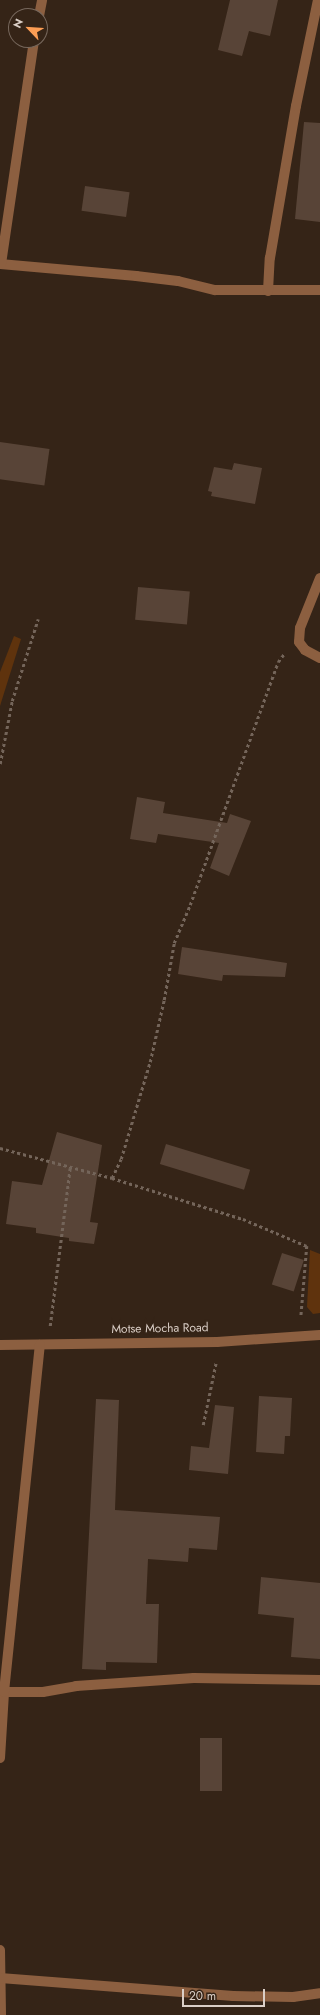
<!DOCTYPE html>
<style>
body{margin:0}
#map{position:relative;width:320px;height:2015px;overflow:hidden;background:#352417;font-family:Jost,sans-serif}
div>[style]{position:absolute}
.green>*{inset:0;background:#5f330d}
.building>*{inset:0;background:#584437;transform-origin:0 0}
.path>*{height:2.5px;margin-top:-1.25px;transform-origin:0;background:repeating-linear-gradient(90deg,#74655a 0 3px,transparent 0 6px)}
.minor>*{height:10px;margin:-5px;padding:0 5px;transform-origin:5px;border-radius:5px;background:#8c5f40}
span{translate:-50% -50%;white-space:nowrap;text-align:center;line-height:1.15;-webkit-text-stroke:4px #352417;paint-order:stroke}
.street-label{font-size:12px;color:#dbcfc7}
.north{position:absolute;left:8px;top:8px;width:40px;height:40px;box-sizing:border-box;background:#352417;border:1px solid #77685d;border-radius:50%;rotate:295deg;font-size:11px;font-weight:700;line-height:16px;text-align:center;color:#dbcfc7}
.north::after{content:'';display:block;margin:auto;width:14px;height:18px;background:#fc9d54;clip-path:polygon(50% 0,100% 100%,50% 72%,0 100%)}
.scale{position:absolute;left:182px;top:1989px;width:83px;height:18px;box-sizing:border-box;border:2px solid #dbcfc7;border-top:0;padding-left:5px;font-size:12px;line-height:14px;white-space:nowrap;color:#dbcfc7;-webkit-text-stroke:3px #352417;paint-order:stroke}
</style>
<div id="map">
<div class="green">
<div style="clip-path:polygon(14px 636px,21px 639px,0 706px,0 672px)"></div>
<div style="clip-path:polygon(310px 1250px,320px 1254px,320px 1313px,313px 1314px,307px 1307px)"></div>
</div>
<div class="building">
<div style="clip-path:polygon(230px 0,278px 0,270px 36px,249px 31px,242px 56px,218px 50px)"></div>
<div style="clip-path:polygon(304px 122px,320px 123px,320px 222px,295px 219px)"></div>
<div style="left:85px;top:186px;width:45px;height:25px;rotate:8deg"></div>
<div style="left:0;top:442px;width:50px;height:37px;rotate:8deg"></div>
<div style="clip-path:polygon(234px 463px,262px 468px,255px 504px,211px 496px,212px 492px,208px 491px,214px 467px,232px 470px)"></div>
<div style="left:138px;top:587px;width:52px;height:33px;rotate:5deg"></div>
<div style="clip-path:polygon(137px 797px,165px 802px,163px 813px,227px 823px,230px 814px,251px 821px,229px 876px,210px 868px,219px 843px,158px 834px,156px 843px,130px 839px)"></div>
<div style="clip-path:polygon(182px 947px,287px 963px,285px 977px,223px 975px,222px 981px,178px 974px)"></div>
<div style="clip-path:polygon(57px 1132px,102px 1145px,90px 1222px,98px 1223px,94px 1244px,69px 1241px,69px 1238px,36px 1233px,36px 1228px,6px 1224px,12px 1181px,42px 1185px)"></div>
<div style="left:166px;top:1144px;width:88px;height:21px;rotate:17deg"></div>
<div style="left:282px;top:1253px;width:23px;height:33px;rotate:18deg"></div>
<div style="clip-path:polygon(259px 1396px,292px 1398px,290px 1436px,285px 1436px,284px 1454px,256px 1452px)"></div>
<div style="clip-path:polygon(96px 1399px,119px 1400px,115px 1510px,220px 1517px,217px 1550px,189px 1548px,188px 1562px,148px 1559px,146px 1604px,159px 1604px,157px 1663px,106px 1662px,106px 1670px,82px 1669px)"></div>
<div style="clip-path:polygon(215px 1405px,234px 1407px,228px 1474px,189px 1470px,191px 1446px,209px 1448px)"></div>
<div style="clip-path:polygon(261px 1577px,320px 1583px,320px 1659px,291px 1657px,294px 1618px,258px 1614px)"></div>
<div style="left:200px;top:1738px;width:22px;height:53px"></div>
</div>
<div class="path">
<div style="left:0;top:764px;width:64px;rotate:-79.2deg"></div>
<div style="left:12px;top:701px;width:86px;rotate:-72.4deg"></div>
<div style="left:0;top:1148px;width:116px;rotate:15deg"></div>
<div style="left:112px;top:1178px;width:137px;rotate:17.4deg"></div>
<div style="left:243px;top:1219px;width:69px;rotate:22.9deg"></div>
<div style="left:307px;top:1246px;width:71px;rotate:94.8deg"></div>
<div style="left:112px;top:1178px;width:21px;rotate:-65deg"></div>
<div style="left:121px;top:1159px;width:101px;rotate:-73.4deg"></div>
<div style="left:150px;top:1062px;width:64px;rotate:-77.3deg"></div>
<div style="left:164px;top:1000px;width:58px;rotate:-80deg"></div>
<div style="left:174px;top:943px;width:41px;rotate:-67.2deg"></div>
<div style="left:190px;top:905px;width:258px;rotate:-70.1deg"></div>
<div style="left:278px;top:662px;width:10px;rotate:-53deg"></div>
<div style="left:50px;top:1326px;width:159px;rotate:-82.8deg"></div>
<div style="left:203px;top:1425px;width:64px;rotate:-78.3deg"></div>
</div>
<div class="minor">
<div style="left:39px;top:16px;width:16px;rotate:-79deg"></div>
<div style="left:0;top:264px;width:137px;rotate:5deg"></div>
<div style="left:136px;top:276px;width:42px;rotate:6.8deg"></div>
<div style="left:178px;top:281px;width:38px;rotate:14deg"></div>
<div style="left:215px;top:290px;width:105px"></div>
<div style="left:1px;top:264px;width:226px;rotate:-81.6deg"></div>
<div style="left:268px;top:291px;width:33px;rotate:-87deg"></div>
<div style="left:270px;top:258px;width:154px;rotate:-80.3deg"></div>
<div style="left:296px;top:106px;width:108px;rotate:-78.3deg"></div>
<div style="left:320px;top:578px;width:54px;rotate:111.8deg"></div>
<div style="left:300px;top:628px;width:14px;rotate:94deg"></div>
<div style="left:299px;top:642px;width:10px;rotate:53deg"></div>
<div style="left:305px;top:650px;width:17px;rotate:28deg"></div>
<div style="left:0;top:1345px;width:217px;rotate:-0.8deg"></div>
<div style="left:217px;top:1342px;width:103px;rotate:-3.9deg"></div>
<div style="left:4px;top:1692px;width:39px"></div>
<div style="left:43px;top:1692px;width:34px;rotate:-10deg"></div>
<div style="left:76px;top:1686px;width:118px;rotate:-3.9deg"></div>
<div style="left:194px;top:1678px;width:126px;rotate:0.9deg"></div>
<div style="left:0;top:1758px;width:66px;rotate:-86.5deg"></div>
<div style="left:4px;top:1692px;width:349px;rotate:-84.1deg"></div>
<div style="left:0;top:1950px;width:65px;rotate:89.1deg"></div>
<div style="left:0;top:1978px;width:234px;rotate:4.4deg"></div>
<div style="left:233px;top:1996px;width:60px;rotate:1deg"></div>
<div style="left:293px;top:1997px;width:27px;rotate:-8deg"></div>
</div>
<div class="street-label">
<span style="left:160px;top:1329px;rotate:-1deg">Motse Mocha Road</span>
</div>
<div class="north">N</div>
<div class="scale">20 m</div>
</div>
